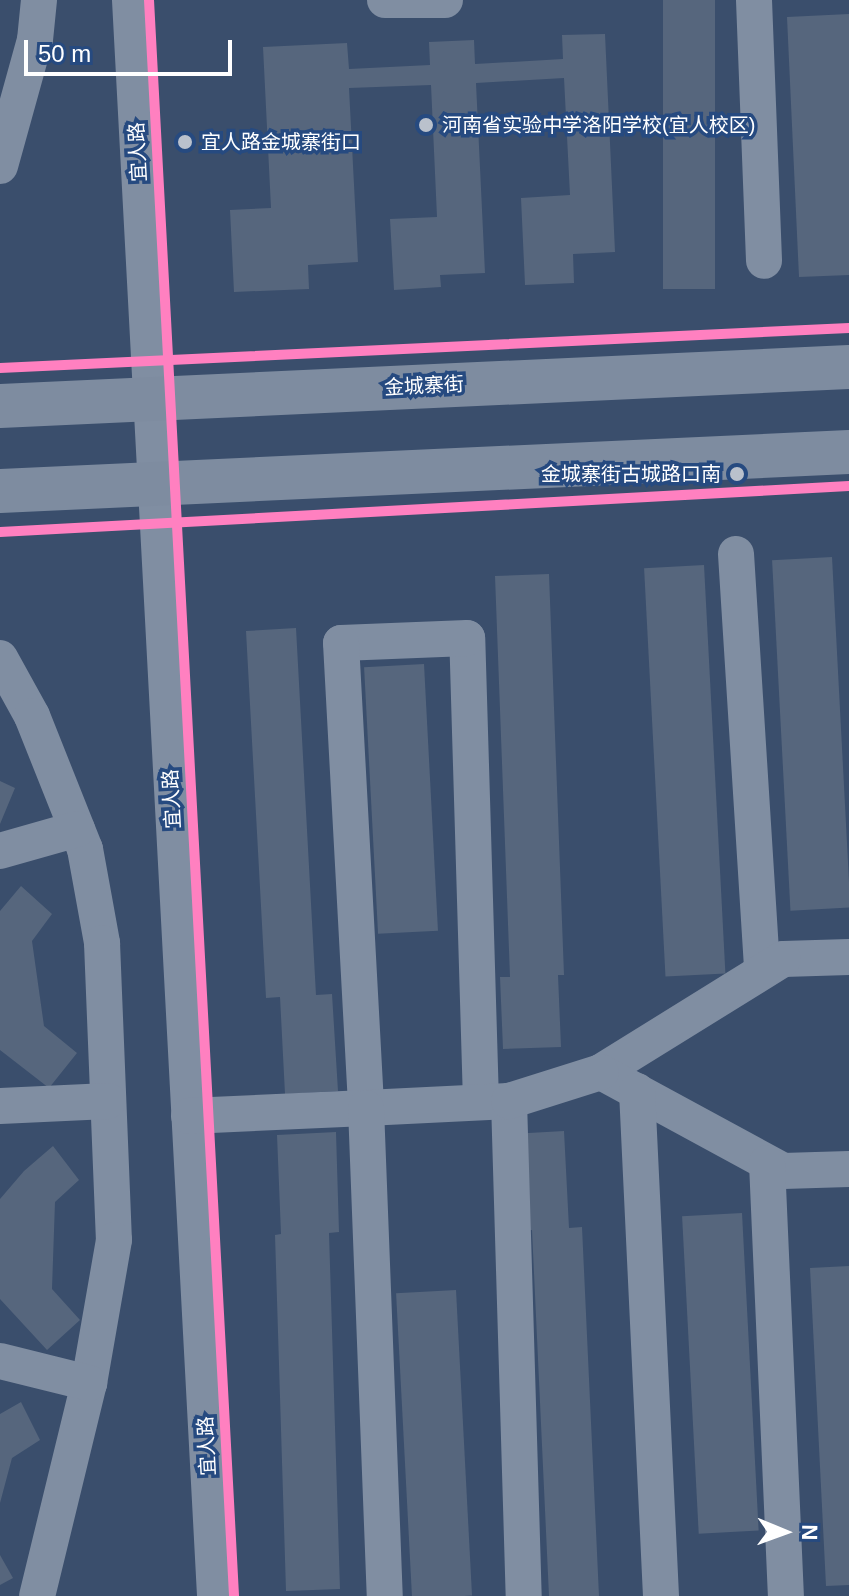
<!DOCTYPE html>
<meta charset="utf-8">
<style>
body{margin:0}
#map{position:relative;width:849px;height:1596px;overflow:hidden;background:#3a4e6c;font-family:Helvetica,"Noto Sans SC",sans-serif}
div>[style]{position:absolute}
.building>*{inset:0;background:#56667d;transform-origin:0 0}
.minor>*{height:36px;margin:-18px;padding:0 18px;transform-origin:18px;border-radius:18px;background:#808ea2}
.major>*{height:44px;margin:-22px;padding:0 22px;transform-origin:22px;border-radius:22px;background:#7e8ca0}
.cycleway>*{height:10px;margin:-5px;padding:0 5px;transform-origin:5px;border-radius:5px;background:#ff80c0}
.dots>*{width:22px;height:22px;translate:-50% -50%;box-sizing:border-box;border:4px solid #264a80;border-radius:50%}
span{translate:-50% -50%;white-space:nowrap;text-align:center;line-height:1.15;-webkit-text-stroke:7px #264a80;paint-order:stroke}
.poi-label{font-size:20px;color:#fff}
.left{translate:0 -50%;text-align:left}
.right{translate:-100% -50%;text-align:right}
.street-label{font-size:20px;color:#fff}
.north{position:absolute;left:745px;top:1492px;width:80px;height:80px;-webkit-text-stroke:6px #264a80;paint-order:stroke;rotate:91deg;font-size:22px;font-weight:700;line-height:32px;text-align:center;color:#fff}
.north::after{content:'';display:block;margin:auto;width:28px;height:36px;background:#fff;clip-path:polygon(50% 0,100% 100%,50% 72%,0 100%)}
.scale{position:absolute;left:24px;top:40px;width:208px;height:36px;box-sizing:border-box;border:4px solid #fff;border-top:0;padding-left:10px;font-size:24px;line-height:28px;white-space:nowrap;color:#fff;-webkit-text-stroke:6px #264a80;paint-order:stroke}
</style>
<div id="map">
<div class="building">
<div style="left:663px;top:0;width:52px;height:289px"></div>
<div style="clip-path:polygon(849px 14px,849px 275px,799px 277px,787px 17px)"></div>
<div style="clip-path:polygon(605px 34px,615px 252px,573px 254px,574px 283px,525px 285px,521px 198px,570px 195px,564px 78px,476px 83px,485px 273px,440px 275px,441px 287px,394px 290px,390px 219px,437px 217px,431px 85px,349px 88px,358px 262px,308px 265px,309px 289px,234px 292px,230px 210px,271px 208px,263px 47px,347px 43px,349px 69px,430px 65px,429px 42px,474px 40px,475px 64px,563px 59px,562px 35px)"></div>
<div style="left:832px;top:557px;width:351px;height:60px;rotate:87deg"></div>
<div style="left:704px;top:565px;width:409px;height:60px;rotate:87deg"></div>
<div style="clip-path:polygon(549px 574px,564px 975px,558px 975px,561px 1047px,503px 1049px,500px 977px,510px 977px,495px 576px)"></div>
<div style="clip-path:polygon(296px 628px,316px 995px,332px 994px,338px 1091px,285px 1094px,280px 997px,266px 998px,246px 631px)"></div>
<div style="left:424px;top:664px;width:267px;height:60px;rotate:87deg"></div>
<div style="clip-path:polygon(0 781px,15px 788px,0 824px)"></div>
<div style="clip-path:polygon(21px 886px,52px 914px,32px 941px,44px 1026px,77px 1053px,49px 1088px,0 1050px,0 911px)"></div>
<div style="clip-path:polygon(564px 1131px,569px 1228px,582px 1227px,599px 1596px,549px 1596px,532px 1230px,516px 1231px,511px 1134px)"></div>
<div style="clip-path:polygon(336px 1132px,339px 1232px,329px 1233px,340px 1589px,286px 1591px,275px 1235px,281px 1234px,277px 1135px)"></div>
<div style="clip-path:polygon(53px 1146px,79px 1180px,55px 1202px,52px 1289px,80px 1320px,47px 1350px,0 1299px,0 1199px,24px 1171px)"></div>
<div style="left:742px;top:1213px;width:318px;height:60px;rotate:87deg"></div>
<div style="clip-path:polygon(849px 1266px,849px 1585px,826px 1586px,810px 1268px)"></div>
<div style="left:456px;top:1290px;width:306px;height:60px;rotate:87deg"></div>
<div style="clip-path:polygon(21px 1402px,40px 1440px,12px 1458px,0 1503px,0 1414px)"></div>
<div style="clip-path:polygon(0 1555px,13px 1578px,0 1585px)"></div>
</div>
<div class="minor">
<div style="left:130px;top:0;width:1598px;rotate:86.95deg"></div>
<div style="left:385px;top:0;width:60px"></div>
<div style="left:754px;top:0;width:261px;rotate:87.8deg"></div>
<div style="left:0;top:166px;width:131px;rotate:-74.5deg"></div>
<div style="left:35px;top:40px;width:40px;rotate:-84.3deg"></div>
<div style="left:736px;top:554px;width:418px;rotate:86.4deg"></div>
<div style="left:0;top:658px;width:66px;rotate:61.1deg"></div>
<div style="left:32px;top:716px;width:143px;rotate:68.3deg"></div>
<div style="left:85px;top:849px;width:96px;rotate:79.7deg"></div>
<div style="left:102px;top:943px;width:297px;rotate:87.7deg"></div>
<div style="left:114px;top:1240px;width:145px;rotate:99.9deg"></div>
<div style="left:89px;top:1383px;width:219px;rotate:103.7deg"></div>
<div style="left:0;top:851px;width:80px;rotate:-15.9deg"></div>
<div style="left:849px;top:957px;width:66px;rotate:178.3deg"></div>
<div style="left:783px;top:959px;width:214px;rotate:148.2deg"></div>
<div style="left:601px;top:1072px;width:207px;rotate:28.5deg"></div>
<div style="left:783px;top:1171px;width:66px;rotate:-1.7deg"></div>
<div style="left:637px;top:1091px;width:506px;rotate:87.28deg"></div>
<div style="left:509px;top:1101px;width:495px;rotate:88.3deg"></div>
<div style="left:481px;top:1102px;width:464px;rotate:-91.7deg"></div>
<div style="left:467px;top:638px;width:126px;rotate:177.7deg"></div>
<div style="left:341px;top:643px;width:466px;rotate:86.9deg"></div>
<div style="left:366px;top:1108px;width:143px;rotate:-2.8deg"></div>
<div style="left:509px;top:1101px;width:96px;rotate:-17.5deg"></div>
<div style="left:0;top:1106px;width:108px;rotate:-2.7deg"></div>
<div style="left:189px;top:1116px;width:177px;rotate:-2.6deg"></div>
<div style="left:366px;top:1108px;width:488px;rotate:87.8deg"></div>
<div style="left:767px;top:1163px;width:433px;rotate:87.5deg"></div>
<div style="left:0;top:1361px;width:92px;rotate:13.9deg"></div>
</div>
<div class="major">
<div style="left:0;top:406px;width:850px;rotate:-2.63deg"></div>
<div style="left:0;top:491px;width:850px;rotate:-2.63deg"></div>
</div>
<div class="cycleway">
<div style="left:149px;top:0;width:1598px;rotate:86.95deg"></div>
<div style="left:0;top:368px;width:850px;rotate:-2.7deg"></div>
<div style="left:0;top:532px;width:850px;rotate:-3.1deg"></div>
</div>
<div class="dots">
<div style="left:426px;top:125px;background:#bac1cc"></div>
<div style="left:185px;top:142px;background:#bac1cc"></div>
<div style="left:737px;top:474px;background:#bac1cc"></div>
</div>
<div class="poi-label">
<span class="left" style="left:442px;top:125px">河南省实验中学洛阳学校(宜人校区)</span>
<span class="left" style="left:201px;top:142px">宜人路金城寨街口</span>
<span class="right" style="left:721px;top:474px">金城寨街古城路口南</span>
</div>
<div class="street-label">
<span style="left:138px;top:152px;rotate:-93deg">宜人路</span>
<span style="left:424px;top:386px;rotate:-3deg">金城寨街</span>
<span style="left:172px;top:799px;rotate:-93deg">宜人路</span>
<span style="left:207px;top:1446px;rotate:-93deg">宜人路</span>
</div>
<div class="north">N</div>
<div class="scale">50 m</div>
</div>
